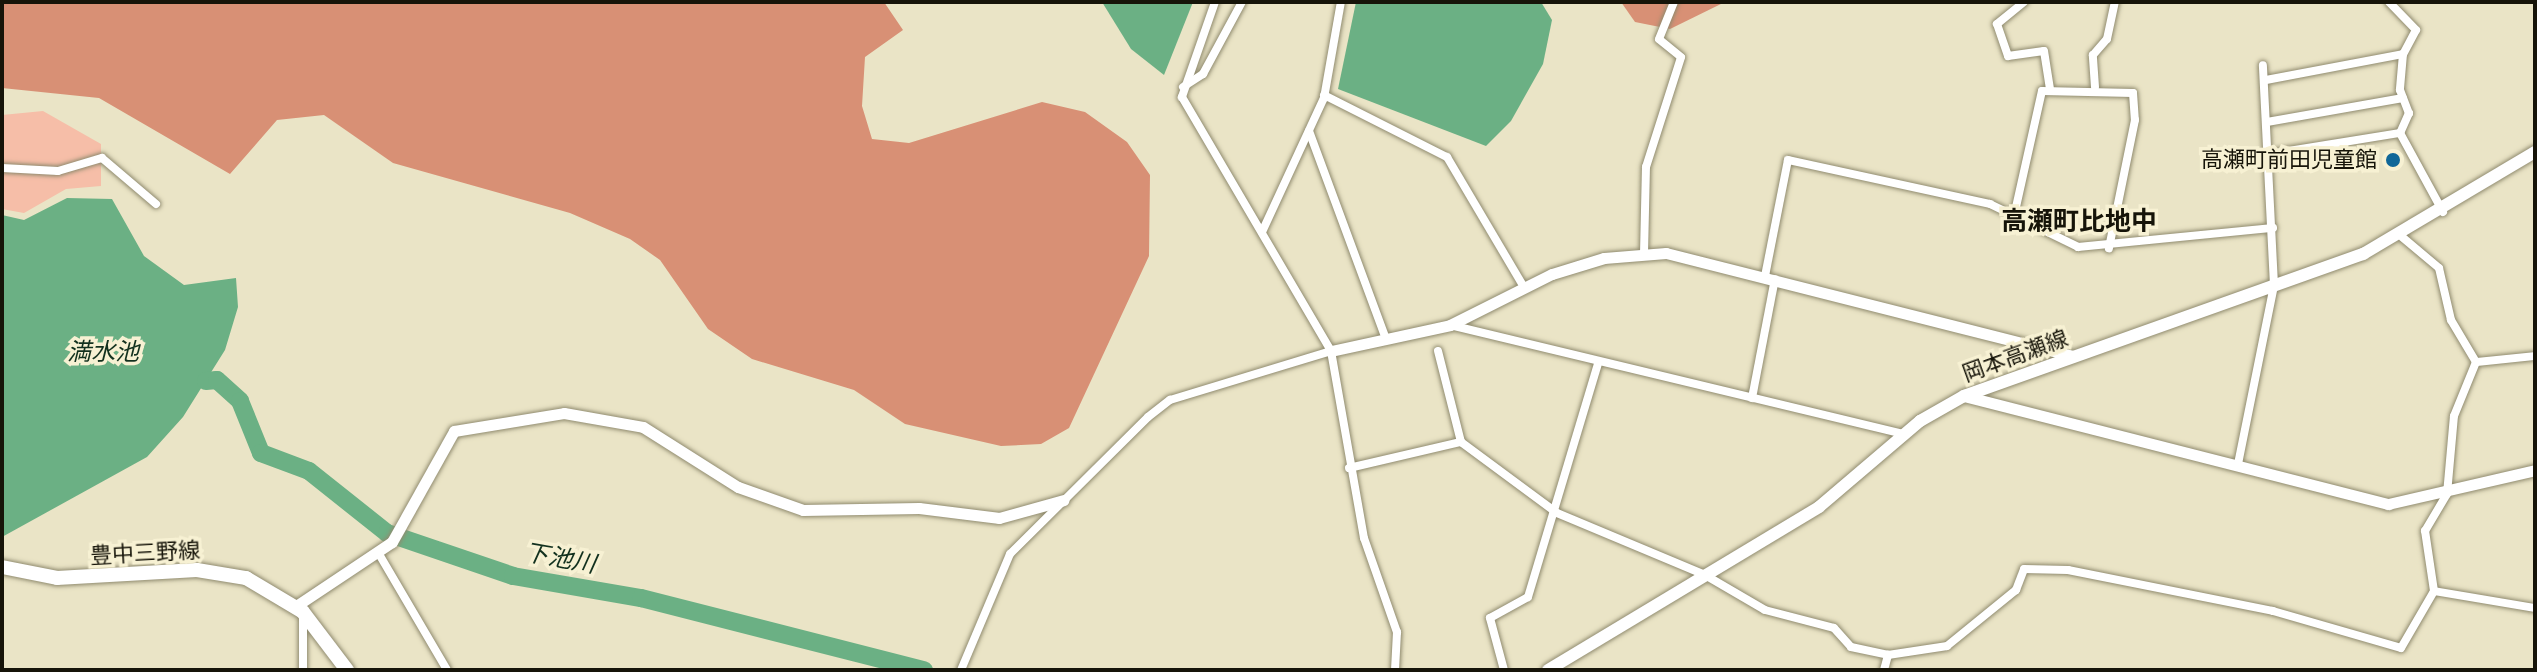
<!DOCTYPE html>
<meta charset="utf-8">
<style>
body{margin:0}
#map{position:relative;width:2537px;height:672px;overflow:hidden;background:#eae4c6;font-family:Signika,"Noto Sans JP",sans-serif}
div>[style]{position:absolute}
.green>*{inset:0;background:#f6bea8}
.forest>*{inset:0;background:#d89075}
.water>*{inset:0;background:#6bb084}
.river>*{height:18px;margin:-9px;padding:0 9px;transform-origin:9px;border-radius:9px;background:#6bb084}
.roads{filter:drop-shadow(0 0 2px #908b6f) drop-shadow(0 0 2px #908b6f)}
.minor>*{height:8px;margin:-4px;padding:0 4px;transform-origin:4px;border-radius:4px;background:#fff}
.tertiary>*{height:11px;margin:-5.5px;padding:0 5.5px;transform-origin:5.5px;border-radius:5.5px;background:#fff}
.secondary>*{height:12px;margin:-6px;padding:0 6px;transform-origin:6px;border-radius:6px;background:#fff}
.primary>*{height:14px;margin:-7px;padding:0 7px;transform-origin:7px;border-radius:7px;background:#fff}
.dots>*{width:22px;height:22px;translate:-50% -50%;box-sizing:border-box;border:4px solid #f7f1d3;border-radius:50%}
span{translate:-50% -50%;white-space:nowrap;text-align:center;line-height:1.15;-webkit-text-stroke:7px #f7f1d3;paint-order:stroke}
.poi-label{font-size:22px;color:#161409}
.right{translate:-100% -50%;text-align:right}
.street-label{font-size:22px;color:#161409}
.water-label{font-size:24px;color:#12311e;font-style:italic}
.quarter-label{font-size:26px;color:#161409;font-weight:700}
.frame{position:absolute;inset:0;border:4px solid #161409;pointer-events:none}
</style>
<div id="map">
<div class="green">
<div style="clip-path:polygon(43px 111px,101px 144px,101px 186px,66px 189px,24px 213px,2px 209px,2px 115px)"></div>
</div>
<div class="forest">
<div style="clip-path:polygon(2px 2px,884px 2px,903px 30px,865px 57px,862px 106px,872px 139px,909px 143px,1042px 102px,1085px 112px,1127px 142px,1150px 175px,1149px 256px,1069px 428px,1041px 444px,1001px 446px,905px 424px,854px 390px,752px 359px,708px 329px,660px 260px,630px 239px,570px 213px,393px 163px,324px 115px,277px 120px,230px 174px,99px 98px,2px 88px)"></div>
<div style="clip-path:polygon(1621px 2px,1725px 2px,1670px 29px,1635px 22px)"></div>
</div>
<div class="water">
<div style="clip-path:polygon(1102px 2px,1193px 2px,1164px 75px,1131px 49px)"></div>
<div style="clip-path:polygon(1356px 2px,1541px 2px,1552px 20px,1543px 64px,1511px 121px,1486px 146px,1338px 89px)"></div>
<div style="clip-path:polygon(67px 198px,112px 199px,144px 256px,184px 285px,236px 278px,238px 307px,225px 350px,183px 417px,147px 457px,2px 537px,2px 215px,24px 220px)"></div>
</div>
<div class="river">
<div style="left:206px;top:381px;width:11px;rotate:-5deg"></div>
<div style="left:217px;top:380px;width:31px;rotate:42deg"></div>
<div style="left:240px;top:401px;width:56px;rotate:68deg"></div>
<div style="left:261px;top:453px;width:51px;rotate:20.6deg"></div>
<div style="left:309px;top:471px;width:100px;rotate:38.5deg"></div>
<div style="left:387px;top:533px;width:133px;rotate:18.8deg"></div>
<div style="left:513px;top:576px;width:130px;rotate:9.8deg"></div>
<div style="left:641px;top:598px;width:292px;rotate:14.3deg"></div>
</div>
<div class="roads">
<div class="minor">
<div style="left:1215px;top:2px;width:101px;rotate:109.2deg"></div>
<div style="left:1182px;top:97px;width:294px;rotate:59.6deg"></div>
<div style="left:1331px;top:351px;width:190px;rotate:80deg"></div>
<div style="left:1364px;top:538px;width:100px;rotate:70.7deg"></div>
<div style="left:1397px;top:632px;width:38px;rotate:93deg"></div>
<div style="left:2024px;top:2px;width:35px;rotate:141deg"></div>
<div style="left:1997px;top:24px;width:34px;rotate:71deg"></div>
<div style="left:2008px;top:56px;width:36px;rotate:-8deg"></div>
<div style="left:2044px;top:51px;width:39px;rotate:81deg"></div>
<div style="left:2389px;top:2px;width:39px;rotate:46deg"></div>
<div style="left:2416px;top:30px;width:27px;rotate:118deg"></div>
<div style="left:2403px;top:54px;width:36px;rotate:95deg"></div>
<div style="left:2400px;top:90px;width:25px;rotate:69deg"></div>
<div style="left:2409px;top:113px;width:22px;rotate:114deg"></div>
<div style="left:2400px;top:133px;width:90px;rotate:61.4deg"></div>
<div style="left:2266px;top:80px;width:139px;rotate:-10.7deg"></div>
<div style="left:1183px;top:87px;width:24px;rotate:-33deg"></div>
<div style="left:1203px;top:74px;width:82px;rotate:-61.6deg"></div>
<div style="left:2095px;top:87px;width:32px;rotate:-94deg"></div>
<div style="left:2093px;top:55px;width:21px;rotate:-49deg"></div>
<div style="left:2107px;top:39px;width:38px;rotate:-78deg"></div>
<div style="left:1324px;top:95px;width:138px;rotate:26.8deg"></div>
<div style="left:1447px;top:157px;width:151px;rotate:59.4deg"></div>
<div style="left:2267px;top:122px;width:138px;rotate:-10deg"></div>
<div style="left:1309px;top:131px;width:222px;rotate:69.7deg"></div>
<div style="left:2270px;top:154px;width:132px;rotate:-9.2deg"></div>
<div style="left:2px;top:168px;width:56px;rotate:3.1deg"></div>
<div style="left:58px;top:171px;width:46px;rotate:-16.5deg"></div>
<div style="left:102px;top:158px;width:71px;rotate:40.4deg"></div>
<div style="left:2014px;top:216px;width:128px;rotate:-77.4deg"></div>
<div style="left:2042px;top:91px;width:91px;rotate:1.3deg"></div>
<div style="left:2133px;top:93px;width:27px;rotate:86deg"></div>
<div style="left:2135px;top:120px;width:131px;rotate:101.5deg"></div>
<div style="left:1262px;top:232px;width:148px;rotate:-65.2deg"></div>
<div style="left:1324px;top:98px;width:97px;rotate:-80deg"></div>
<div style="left:1644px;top:254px;width:87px;rotate:-88.7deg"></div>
<div style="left:1646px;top:167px;width:115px;rotate:-72.3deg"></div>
<div style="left:1681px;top:57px;width:28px;rotate:-141deg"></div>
<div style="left:1659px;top:39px;width:40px;rotate:-68deg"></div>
<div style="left:1765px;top:276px;width:118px;rotate:-78.8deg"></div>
<div style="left:1788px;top:160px;width:207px;rotate:12.3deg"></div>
<div style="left:1990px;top:204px;width:98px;rotate:26deg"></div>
<div style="left:2078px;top:247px;width:196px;rotate:-5.6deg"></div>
<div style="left:1450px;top:325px;width:467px;rotate:13.5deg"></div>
<div style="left:1438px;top:351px;width:94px;rotate:75.8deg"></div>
<div style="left:2476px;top:362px;width:59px;rotate:-5.8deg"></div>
<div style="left:1752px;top:398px;width:121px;rotate:-79.1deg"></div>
<div style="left:2238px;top:464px;width:183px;rotate:-78.6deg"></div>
<div style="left:2274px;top:285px;width:220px;rotate:-92.9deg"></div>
<div style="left:1349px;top:468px;width:115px;rotate:-13.1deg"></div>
<div style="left:1461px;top:442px;width:119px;rotate:36.5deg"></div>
<div style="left:1557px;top:513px;width:160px;rotate:22.7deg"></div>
<div style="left:1705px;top:575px;width:69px;rotate:30.3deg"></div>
<div style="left:1765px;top:610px;width:71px;rotate:14.6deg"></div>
<div style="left:1834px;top:628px;width:25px;rotate:48deg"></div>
<div style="left:1851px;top:647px;width:38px;rotate:12deg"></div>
<div style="left:1888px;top:655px;width:60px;rotate:-8.7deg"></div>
<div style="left:1947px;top:646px;width:89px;rotate:-39.1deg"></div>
<div style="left:2016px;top:590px;width:22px;rotate:-69deg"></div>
<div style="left:2024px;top:569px;width:44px;rotate:1.3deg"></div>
<div style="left:2068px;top:570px;width:209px;rotate:11.3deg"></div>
<div style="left:2273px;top:611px;width:133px;rotate:16.1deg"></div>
<div style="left:2401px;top:648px;width:66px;rotate:-59.9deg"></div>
<div style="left:2434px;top:591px;width:61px;rotate:-98.5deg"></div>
<div style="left:2425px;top:531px;width:43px;rotate:-59.3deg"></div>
<div style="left:2447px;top:494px;width:78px;rotate:-84.9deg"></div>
<div style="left:2454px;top:416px;width:58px;rotate:-67.8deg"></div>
<div style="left:2476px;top:362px;width:49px;rotate:-120.8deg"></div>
<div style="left:2451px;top:320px;width:53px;rotate:-103deg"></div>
<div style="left:2439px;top:268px;width:48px;rotate:-140deg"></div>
<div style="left:379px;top:554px;width:134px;rotate:59.6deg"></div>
<div style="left:2434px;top:591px;width:102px;rotate:9.6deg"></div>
<div style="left:303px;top:615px;width:55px;rotate:90deg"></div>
<div style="left:961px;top:670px;width:126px;rotate:-67.1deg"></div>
<div style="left:1010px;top:554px;width:194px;rotate:-44.8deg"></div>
<div style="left:1148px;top:417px;width:28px;rotate:-38deg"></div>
<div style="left:1170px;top:400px;width:168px;rotate:-16.9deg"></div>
<div style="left:1504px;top:670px;width:54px;rotate:-105.1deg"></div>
<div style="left:1490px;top:618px;width:43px;rotate:-28.9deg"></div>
<div style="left:1528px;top:597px;width:244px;rotate:-73.3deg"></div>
<div style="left:1884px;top:670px;width:16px;rotate:-75deg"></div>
</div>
<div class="tertiary">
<div style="left:1331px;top:351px;width:122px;rotate:-12.3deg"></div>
<div style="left:1450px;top:325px;width:114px;rotate:-26.6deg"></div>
<div style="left:1552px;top:274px;width:54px;rotate:-17.1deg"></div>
<div style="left:1604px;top:258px;width:62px;rotate:-4.6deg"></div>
<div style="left:1666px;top:253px;width:420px;rotate:14.2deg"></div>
<div style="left:1964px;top:396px;width:438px;rotate:14.3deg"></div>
<div style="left:2388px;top:504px;width:151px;rotate:-13deg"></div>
<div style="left:296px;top:606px;width:115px;rotate:-33.7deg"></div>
<div style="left:392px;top:542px;width:127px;rotate:-60.8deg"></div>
<div style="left:454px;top:431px;width:111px;rotate:-9.3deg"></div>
<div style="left:564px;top:413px;width:80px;rotate:10deg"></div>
<div style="left:643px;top:427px;width:112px;rotate:32.3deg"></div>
<div style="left:738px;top:487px;width:69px;rotate:19.5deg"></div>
<div style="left:803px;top:510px;width:116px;rotate:-1deg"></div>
<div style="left:919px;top:508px;width:81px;rotate:7.1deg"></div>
<div style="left:999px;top:518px;width:67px;rotate:-15.5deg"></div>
</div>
<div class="secondary">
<div style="left:1548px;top:670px;width:316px;rotate:-31deg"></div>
<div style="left:1819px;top:507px;width:133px;rotate:-40.4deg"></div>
<div style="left:1920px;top:421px;width:51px;rotate:-29.6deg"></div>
<div style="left:1964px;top:396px;width:424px;rotate:-19.6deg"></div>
<div style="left:2363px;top:254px;width:200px;rotate:-30.7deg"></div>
</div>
<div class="primary">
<div style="left:2px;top:567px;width:56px;rotate:11.3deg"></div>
<div style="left:57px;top:578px;width:140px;rotate:-3.3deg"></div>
<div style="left:197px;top:570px;width:50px;rotate:9.3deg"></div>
<div style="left:246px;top:578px;width:66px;rotate:30.8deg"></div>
<div style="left:303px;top:612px;width:73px;rotate:52.8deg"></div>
</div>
</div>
<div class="dots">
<div style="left:2393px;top:160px;background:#106798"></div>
</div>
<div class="poi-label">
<span class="right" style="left:2377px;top:160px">高瀬町前田児童館</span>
</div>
<div class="street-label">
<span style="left:2015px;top:356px;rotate:-20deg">岡本高瀬線</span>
<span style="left:145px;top:553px;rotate:-3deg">豊中三野線</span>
</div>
<div class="water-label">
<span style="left:103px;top:353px">満水池</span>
<span style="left:560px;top:559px;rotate:10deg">下池川</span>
</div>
<div class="quarter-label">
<span style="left:2079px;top:223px">高瀬町比地中</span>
</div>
<div class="frame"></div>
</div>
